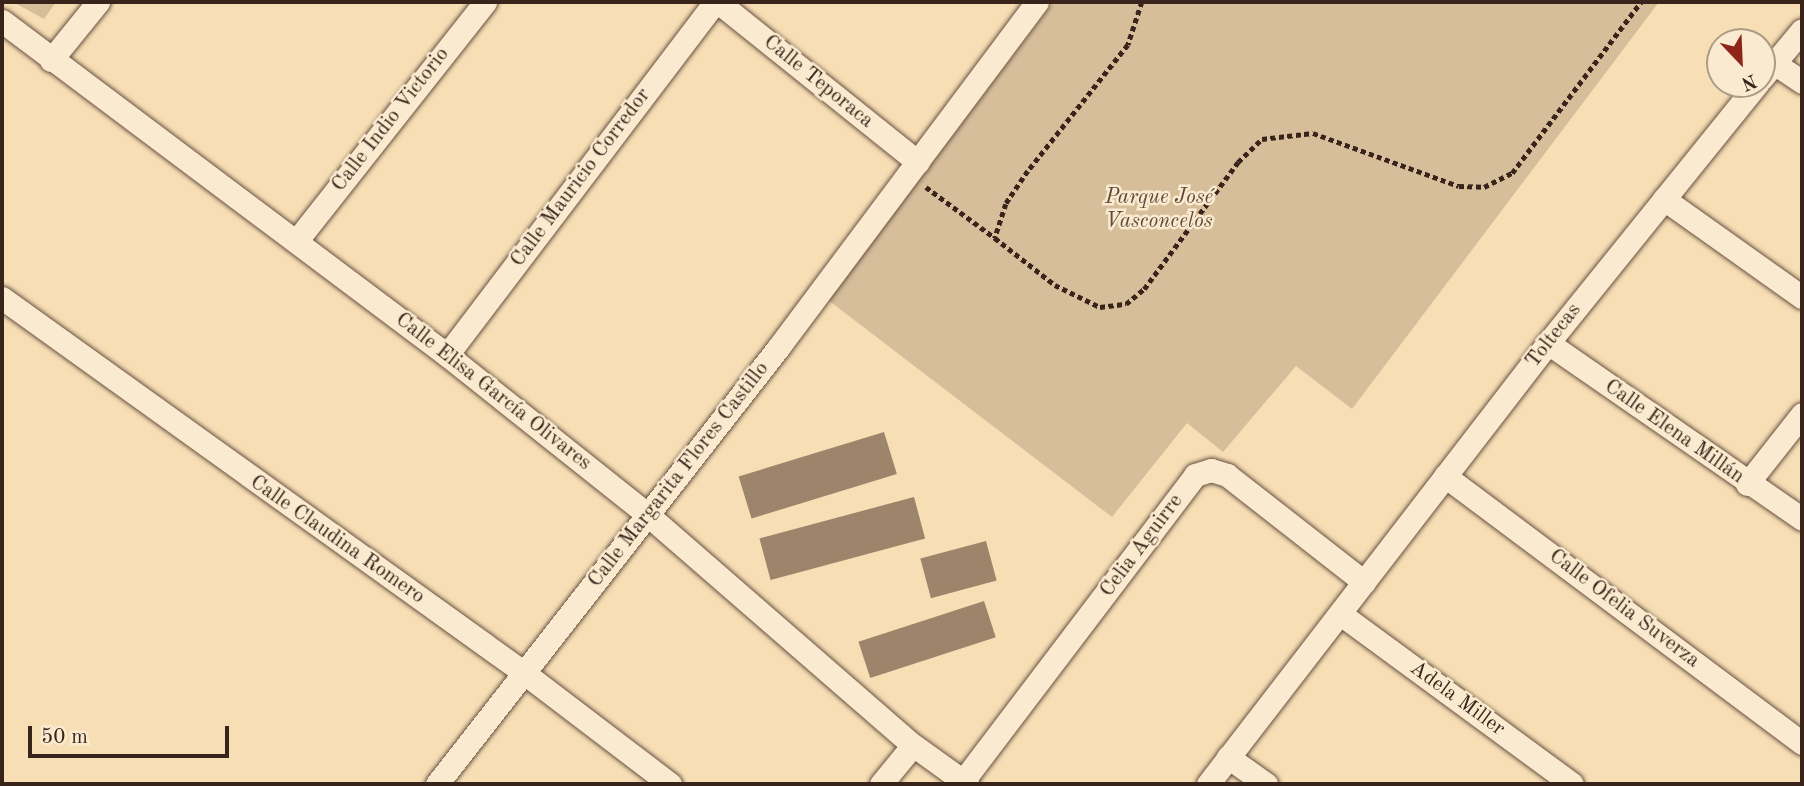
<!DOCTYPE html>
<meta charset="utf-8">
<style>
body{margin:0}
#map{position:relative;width:1804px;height:786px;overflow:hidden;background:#f8deb5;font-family:"Old Standard TT",serif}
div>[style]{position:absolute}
.green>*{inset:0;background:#d7be9b}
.building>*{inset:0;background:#9c856b;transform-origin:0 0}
.path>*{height:4.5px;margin-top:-2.25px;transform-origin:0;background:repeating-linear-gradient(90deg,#38241b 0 5px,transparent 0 8.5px)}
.roads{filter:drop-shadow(0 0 2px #685242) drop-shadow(0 0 2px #685242)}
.street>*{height:23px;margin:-11.5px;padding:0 11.5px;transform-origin:11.5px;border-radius:11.5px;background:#faeacf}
span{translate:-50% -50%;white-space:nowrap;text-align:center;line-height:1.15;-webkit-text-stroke:5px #faeacf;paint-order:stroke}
.street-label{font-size:21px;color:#38241b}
.park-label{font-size:21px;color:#604a3b;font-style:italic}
.frame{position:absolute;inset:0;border:4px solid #38241b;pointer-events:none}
.north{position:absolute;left:1706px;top:28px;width:70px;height:70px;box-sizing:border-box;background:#faeacf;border:2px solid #ac9b87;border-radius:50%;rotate:157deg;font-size:19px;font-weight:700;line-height:28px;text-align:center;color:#38241b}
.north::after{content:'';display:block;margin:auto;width:24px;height:32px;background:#8f2418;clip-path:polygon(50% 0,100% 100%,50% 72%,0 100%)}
.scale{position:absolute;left:28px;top:726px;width:201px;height:32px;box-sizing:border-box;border:4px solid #38241b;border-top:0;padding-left:9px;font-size:21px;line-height:24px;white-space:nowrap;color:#38241b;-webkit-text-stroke:5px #faeacf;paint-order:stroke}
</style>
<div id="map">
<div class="green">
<div style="clip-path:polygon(13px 2px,56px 2px,44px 19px)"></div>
<div style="clip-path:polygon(1054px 2px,1659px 2px,1352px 409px,1296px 366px,1223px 452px,1187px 423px,1112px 517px,828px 300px)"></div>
</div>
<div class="building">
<div style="left:884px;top:432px;width:44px;height:152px;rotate:73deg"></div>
<div style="left:914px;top:497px;width:43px;height:160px;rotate:75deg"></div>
<div style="left:986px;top:541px;width:41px;height:68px;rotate:75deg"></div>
<div style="left:984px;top:601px;width:38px;height:132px;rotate:72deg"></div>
</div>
<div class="path">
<div style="left:1142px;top:2px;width:45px;rotate:108deg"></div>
<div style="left:1128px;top:45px;width:161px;rotate:128.4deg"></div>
<div style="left:1028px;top:171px;width:40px;rotate:124deg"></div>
<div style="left:1006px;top:204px;width:36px;rotate:108deg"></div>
<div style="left:995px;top:238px;width:76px;rotate:38.1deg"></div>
<div style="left:1055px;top:285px;width:50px;rotate:26.1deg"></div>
<div style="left:1100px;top:307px;width:26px;rotate:-7deg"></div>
<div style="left:1126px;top:304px;width:23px;rotate:-40deg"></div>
<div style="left:1144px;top:289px;width:158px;rotate:-53.5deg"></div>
<div style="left:1238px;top:162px;width:33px;rotate:-44deg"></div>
<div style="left:1262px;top:139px;width:51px;rotate:-6.7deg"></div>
<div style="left:1313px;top:133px;width:155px;rotate:20deg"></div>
<div style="left:1459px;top:186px;width:25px;rotate:2deg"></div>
<div style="left:1484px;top:187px;width:31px;rotate:-27deg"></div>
<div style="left:1512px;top:173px;width:214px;rotate:-53deg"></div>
<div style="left:926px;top:187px;width:86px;rotate:36.5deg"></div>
</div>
<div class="roads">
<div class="street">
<div style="left:718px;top:2px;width:256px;rotate:38.7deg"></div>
<div style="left:2px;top:21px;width:556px;rotate:36.89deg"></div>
<div style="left:447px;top:355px;width:257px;rotate:38.5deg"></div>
<div style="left:648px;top:515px;width:351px;rotate:41deg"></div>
<div style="left:913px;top:745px;width:67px;rotate:35.8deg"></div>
<div style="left:51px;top:60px;width:75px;rotate:-51deg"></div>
<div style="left:1774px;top:63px;width:34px;rotate:34deg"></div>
<div style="left:1762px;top:78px;width:62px;rotate:-50.2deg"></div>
<div style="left:1664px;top:199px;width:169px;rotate:35.4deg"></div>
<div style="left:298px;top:239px;width:302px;rotate:-51.7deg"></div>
<div style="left:2px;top:298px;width:641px;rotate:35.67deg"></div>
<div style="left:523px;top:672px;width:185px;rotate:37.3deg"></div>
<div style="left:1548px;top:343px;width:309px;rotate:34.7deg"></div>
<div style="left:447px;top:355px;width:443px;rotate:-52.8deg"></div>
<div style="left:1445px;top:476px;width:446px;rotate:36.8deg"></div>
<div style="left:1747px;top:484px;width:89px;rotate:-51.8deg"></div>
<div style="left:1342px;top:615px;width:285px;rotate:36.3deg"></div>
<div style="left:1228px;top:757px;width:47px;rotate:35.4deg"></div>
<div style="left:963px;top:781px;width:384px;rotate:-52.8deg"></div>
<div style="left:1195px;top:475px;width:17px;rotate:-17deg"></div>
<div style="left:1211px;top:470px;width:17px;rotate:17deg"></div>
<div style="left:1227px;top:475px;width:174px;rotate:38deg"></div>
<div style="left:437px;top:784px;width:554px;rotate:-51.97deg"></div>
<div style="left:778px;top:348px;width:432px;rotate:-53.2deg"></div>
<div style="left:881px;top:784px;width:50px;rotate:-50.6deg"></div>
<div style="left:1208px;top:784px;width:557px;rotate:-52.37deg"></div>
<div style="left:1548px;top:343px;width:333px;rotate:-51.1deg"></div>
</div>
</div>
<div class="street-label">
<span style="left:818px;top:82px;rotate:39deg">Calle Teporaca</span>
<span style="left:391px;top:120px;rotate:-52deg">Calle Indio Victorio</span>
<span style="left:581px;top:178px;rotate:-53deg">Calle Mauricio Corredor</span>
<span style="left:1554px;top:336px;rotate:-52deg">Toltecas</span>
<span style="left:493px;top:392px;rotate:38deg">Calle Elisa García Olivares</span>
<span style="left:1674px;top:432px;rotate:35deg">Calle Elena Millán</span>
<span style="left:679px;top:475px;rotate:-52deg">Calle Margarita Flores Castillo</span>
<span style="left:337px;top:540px;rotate:35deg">Calle Claudina Romero</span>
<span style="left:1142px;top:546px;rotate:-53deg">Celia Aguirre</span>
<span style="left:1624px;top:609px;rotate:37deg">Calle Ofelia Suverza</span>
<span style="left:1457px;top:699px;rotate:36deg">Adela Miller</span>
</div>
<div class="park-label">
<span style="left:1159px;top:210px">Parque José<br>Vasconcelos</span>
</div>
<div class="frame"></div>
<div class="north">N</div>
<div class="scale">50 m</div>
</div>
